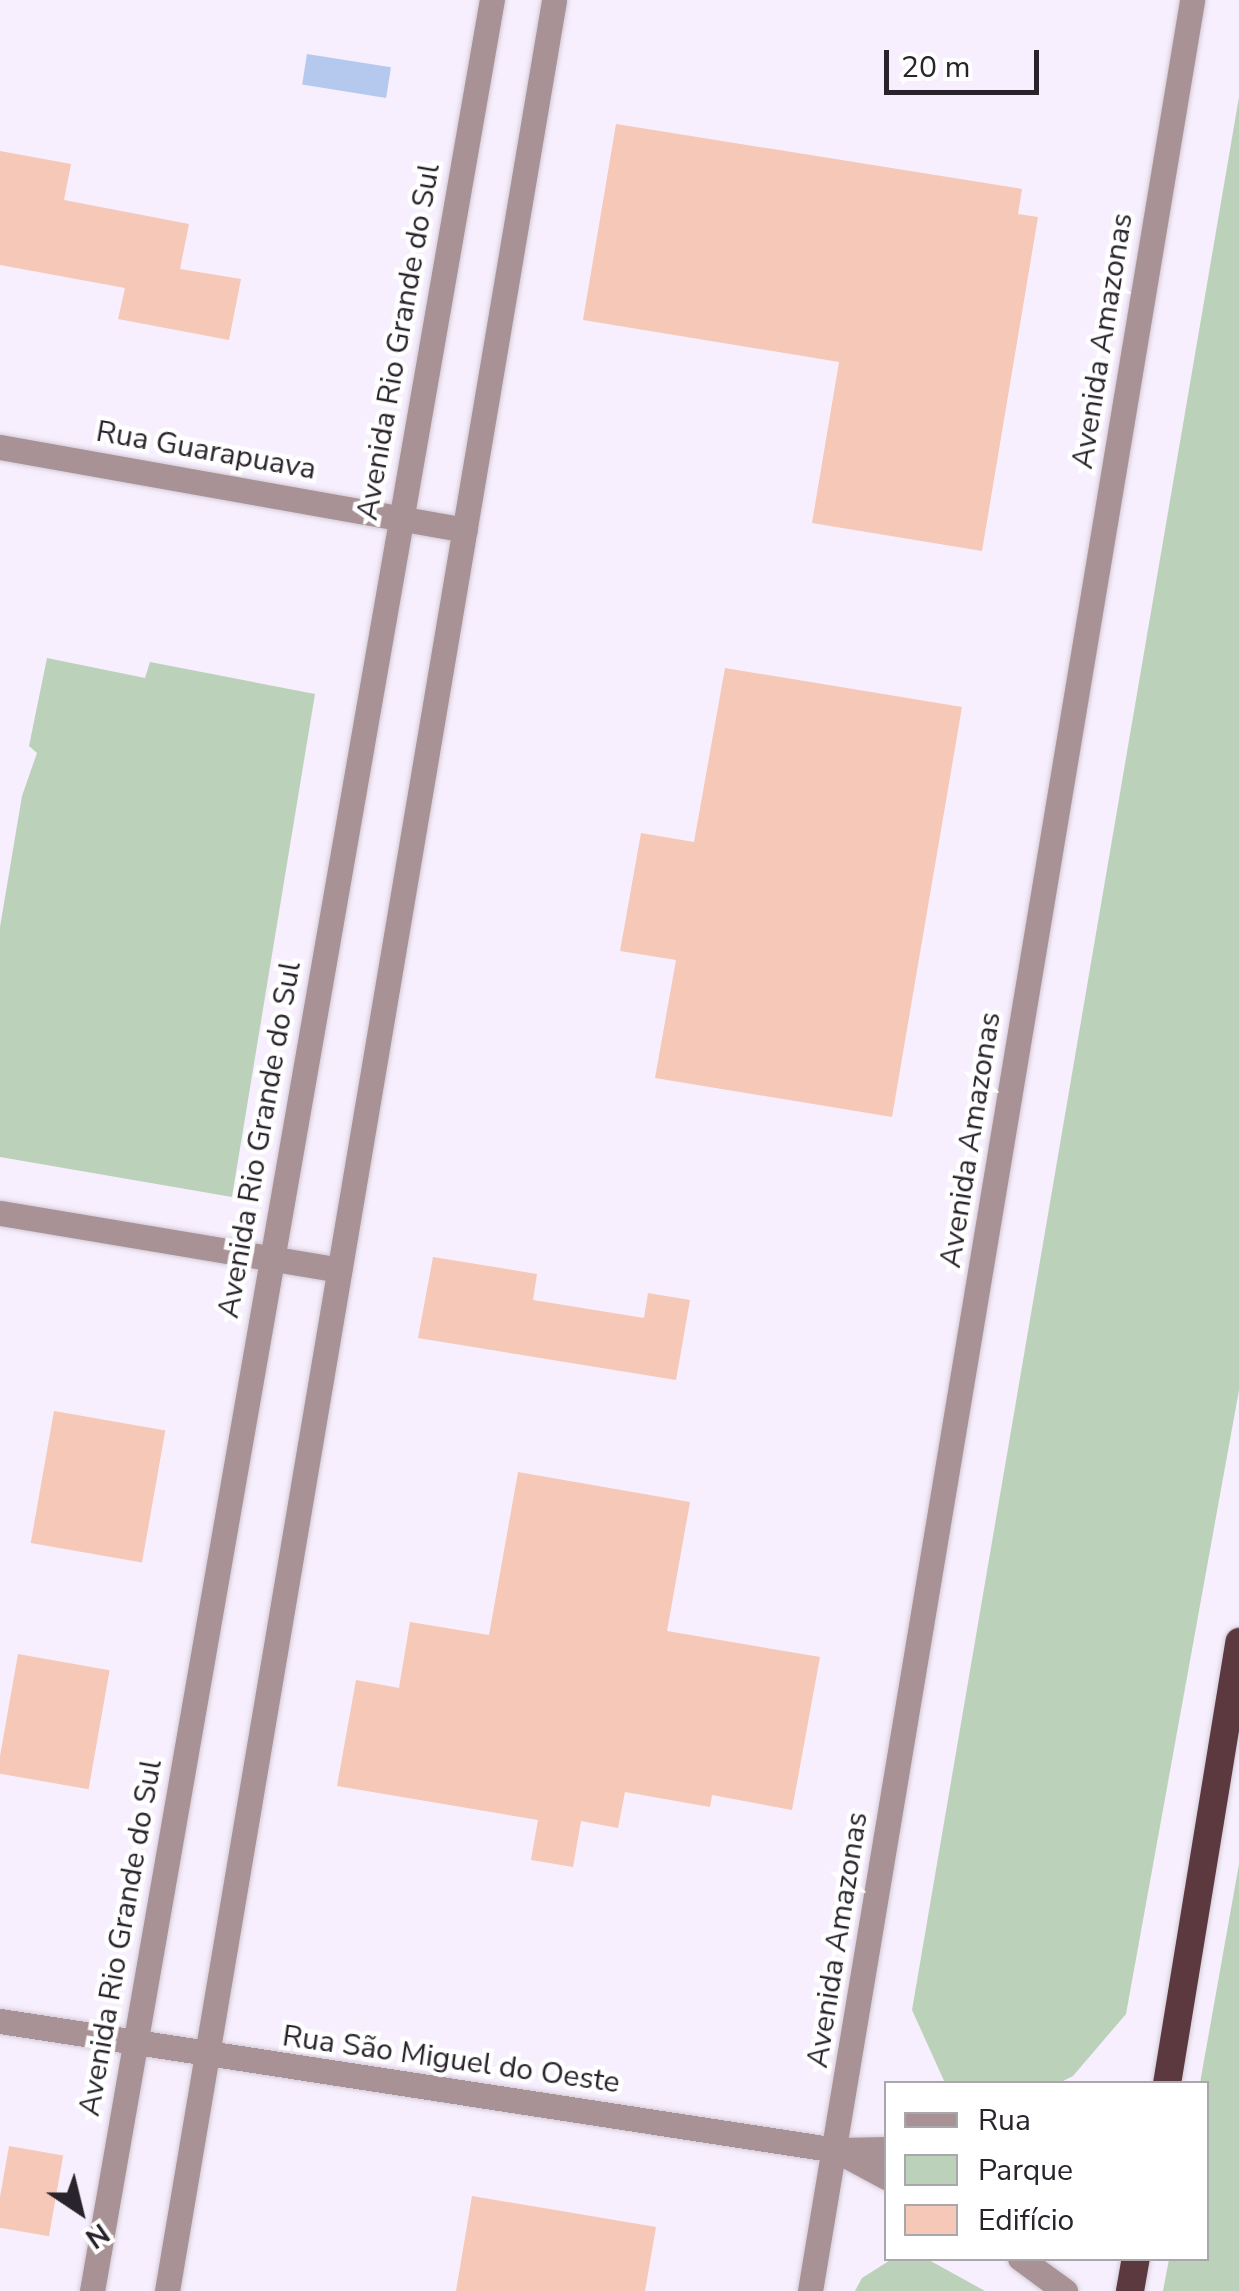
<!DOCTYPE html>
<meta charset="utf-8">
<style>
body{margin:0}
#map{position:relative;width:1239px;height:2291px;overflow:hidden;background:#f7effd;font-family:"Nunito Sans",sans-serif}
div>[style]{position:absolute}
.green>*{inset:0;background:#bbd1ba}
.water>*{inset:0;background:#b5c9ef;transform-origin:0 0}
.building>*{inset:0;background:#f6c8b7;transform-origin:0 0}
.roads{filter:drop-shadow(0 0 2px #d2cad7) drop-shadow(0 0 2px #d2cad7)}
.minor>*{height:25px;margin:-12.5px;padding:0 12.5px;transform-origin:12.5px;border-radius:12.5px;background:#a89296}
.tertiary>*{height:25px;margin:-12.5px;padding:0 12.5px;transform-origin:12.5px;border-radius:12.5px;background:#a89296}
.trunk>*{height:28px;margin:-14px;padding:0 14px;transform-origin:14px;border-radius:14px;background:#5c383f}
span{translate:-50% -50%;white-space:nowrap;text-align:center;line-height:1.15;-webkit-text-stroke:9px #fff;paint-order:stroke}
.street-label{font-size:30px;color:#29242c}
.legend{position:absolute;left:884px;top:2081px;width:325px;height:180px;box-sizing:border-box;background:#fff;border:2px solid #a9a7ab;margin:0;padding:12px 18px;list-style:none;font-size:30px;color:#29242c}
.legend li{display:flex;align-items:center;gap:20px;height:50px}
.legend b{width:50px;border:2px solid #a9a7ab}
.north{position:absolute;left:30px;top:2161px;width:100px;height:100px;-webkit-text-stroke:8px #fff;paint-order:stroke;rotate:145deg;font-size:28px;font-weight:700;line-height:40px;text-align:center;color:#29242c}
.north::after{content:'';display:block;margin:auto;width:35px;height:45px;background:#29242c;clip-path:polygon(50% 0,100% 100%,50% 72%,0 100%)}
.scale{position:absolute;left:884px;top:50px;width:155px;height:45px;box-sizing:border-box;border:5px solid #29242c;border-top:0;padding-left:12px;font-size:30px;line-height:35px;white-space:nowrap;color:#29242c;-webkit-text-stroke:8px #fff;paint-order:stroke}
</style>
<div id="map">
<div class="green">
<div style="clip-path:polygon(1239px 97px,1239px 1390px,1126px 2014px,1073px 2076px,1059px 2083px,945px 2083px,912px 2010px)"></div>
<div style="clip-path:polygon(47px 658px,145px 678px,150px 662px,315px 694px,232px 1197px,0 1157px,0 927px,22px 796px,37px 753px,29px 746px)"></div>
<div style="clip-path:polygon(1239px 1864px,1239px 2291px,1163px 2291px,1169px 2259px,1206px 2258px,1206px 2084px,1200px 2083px)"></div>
<div style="clip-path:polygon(892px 2259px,927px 2259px,985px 2291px,855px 2291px,862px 2278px)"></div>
</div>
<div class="water">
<div style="left:307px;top:54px;width:85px;height:31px;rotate:9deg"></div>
</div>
<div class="building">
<div style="clip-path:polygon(616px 124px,1022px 189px,1018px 214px,1038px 217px,982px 551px,812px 523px,839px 362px,583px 320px)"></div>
<div style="clip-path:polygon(0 151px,71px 164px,64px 200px,189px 224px,180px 269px,241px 279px,229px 340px,118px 319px,125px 288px,0 265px)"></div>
<div style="clip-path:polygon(725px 668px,962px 707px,892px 1117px,655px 1078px,676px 960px,620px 951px,641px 833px,694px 842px)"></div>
<div style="clip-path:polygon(433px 1257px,537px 1274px,533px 1300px,644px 1318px,648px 1293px,690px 1300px,676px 1380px,418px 1338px)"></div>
<div style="left:54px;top:1411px;width:113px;height:134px;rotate:10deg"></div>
<div style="clip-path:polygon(518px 1472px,690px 1502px,667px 1631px,820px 1657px,792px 1810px,712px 1795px,710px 1807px,625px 1792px,618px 1828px,581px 1821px,573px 1867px,531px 1860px,538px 1820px,337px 1786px,356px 1680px,399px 1688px,410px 1622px,489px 1635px)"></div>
<div style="left:18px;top:1654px;width:93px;height:121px;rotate:10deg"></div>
<div style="left:9px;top:2146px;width:55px;height:82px;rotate:10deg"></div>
<div style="clip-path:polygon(472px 2196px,656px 2227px,645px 2291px,456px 2291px)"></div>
</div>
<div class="roads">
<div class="minor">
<div style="left:0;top:447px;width:472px;rotate:10.1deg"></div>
<div style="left:0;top:1213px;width:344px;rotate:9.5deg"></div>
<div style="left:0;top:2021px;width:846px;rotate:8.77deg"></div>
</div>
<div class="tertiary">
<div style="left:836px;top:2150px;width:57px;rotate:28.4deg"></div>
<div style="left:841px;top:2150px;width:45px;rotate:-1.3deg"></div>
<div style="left:1020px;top:2258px;width:56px;rotate:36.3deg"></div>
<div style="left:92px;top:2291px;width:2326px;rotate:-80.1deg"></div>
<div style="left:167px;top:2291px;width:2323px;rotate:-80.41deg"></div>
<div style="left:810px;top:2291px;width:2323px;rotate:-80.53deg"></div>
</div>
<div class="trunk">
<div style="left:1167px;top:2084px;width:448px;rotate:-80.7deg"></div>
<div style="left:1130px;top:2291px;width:34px;rotate:-80deg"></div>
</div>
</div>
<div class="street-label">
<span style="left:1103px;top:341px;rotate:-81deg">Avenida Amazonas</span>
<span style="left:399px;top:342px;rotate:-80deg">Avenida Rio Grande do Sul</span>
<span style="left:206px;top:451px;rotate:10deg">Rua Guarapuava</span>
<span style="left:260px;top:1140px;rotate:-80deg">Avenida Rio Grande do Sul</span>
<span style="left:971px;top:1140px;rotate:-81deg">Avenida Amazonas</span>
<span style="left:121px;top:1938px;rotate:-80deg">Avenida Rio Grande do Sul</span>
<span style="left:838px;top:1940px;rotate:-81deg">Avenida Amazonas</span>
<span style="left:451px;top:2060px;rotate:8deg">Rua São Miguel do Oeste</span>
</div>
<ul class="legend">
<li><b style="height:12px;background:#a89296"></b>Rua</li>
<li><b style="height:28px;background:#bbd1ba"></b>Parque</li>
<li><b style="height:28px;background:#f6c8b7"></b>Edifício</li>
</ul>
<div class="north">N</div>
<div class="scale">20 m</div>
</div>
